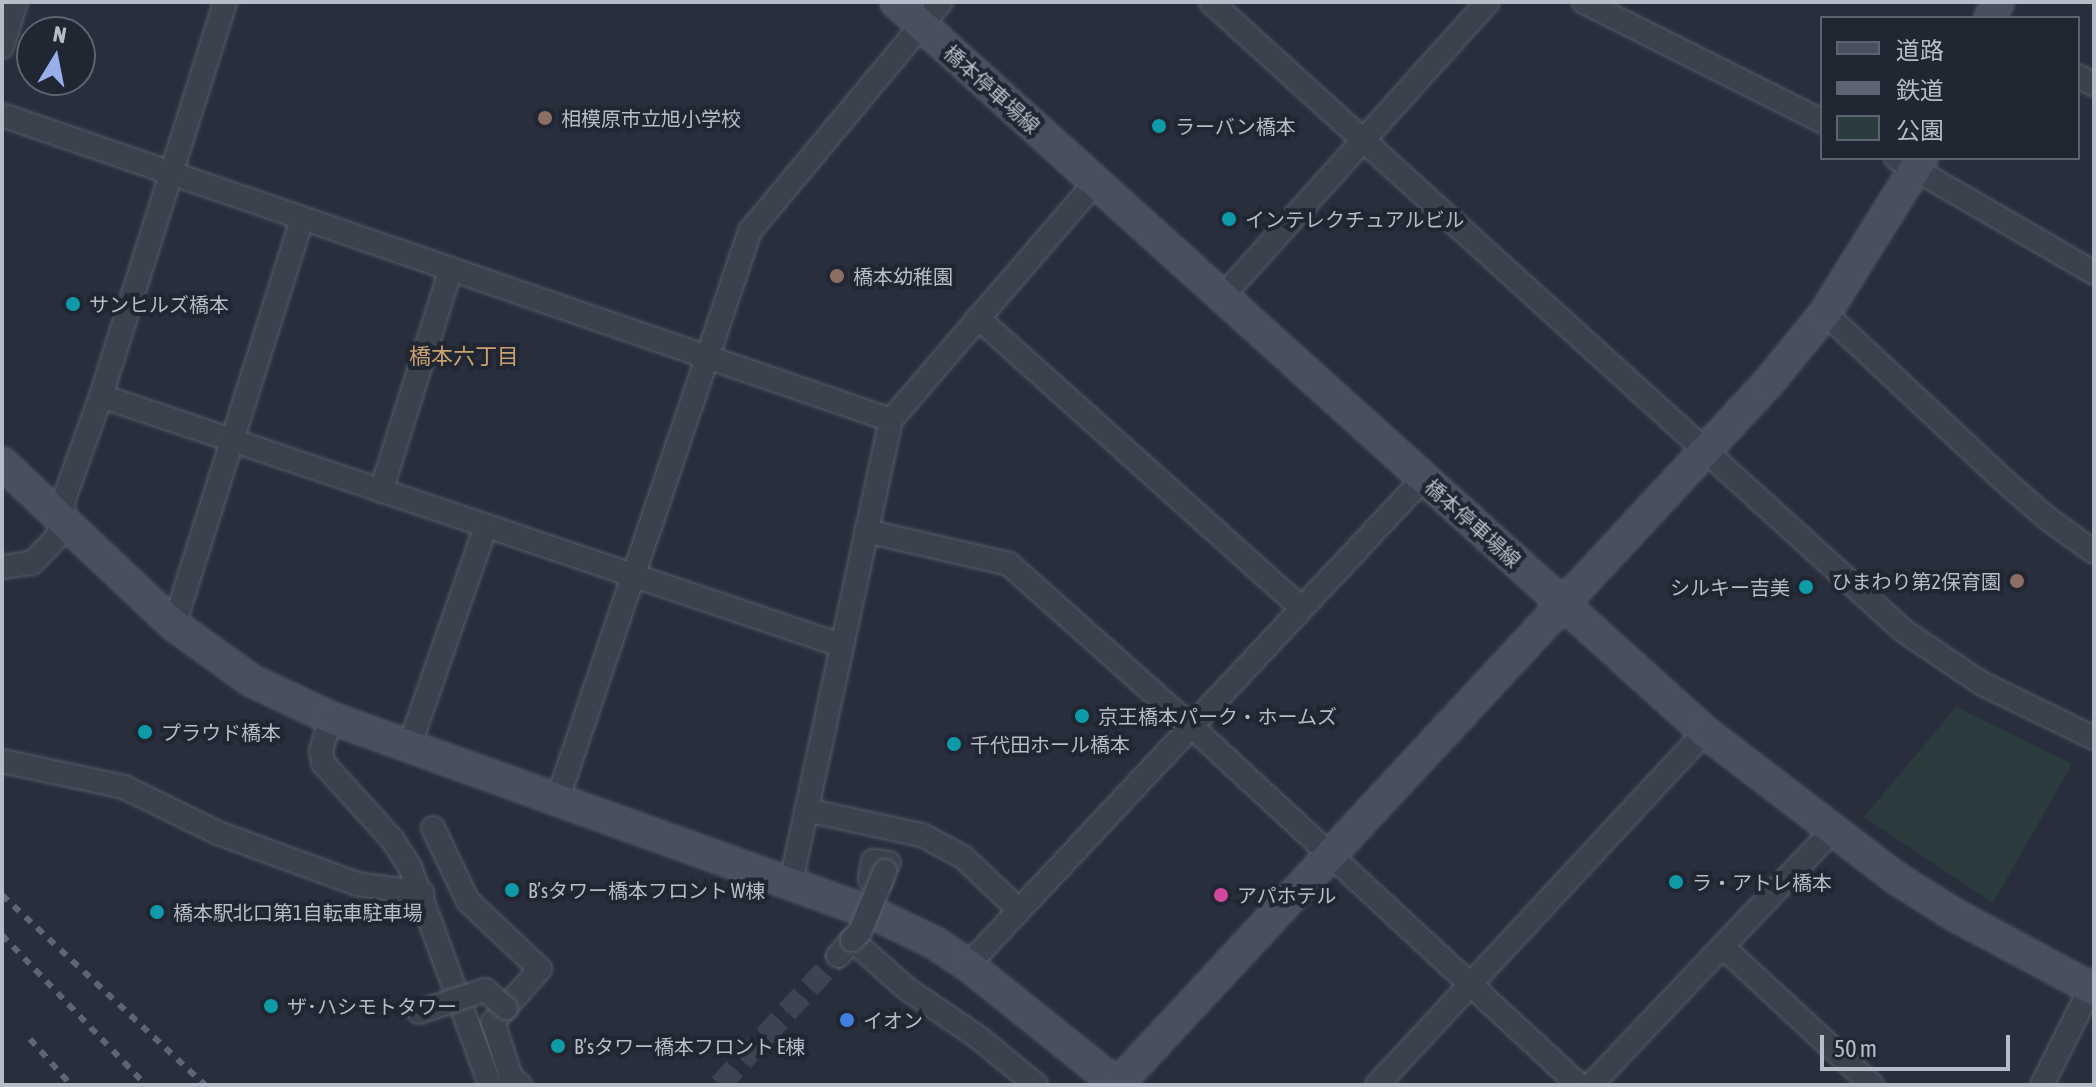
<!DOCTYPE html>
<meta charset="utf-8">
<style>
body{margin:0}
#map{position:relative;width:2096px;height:1087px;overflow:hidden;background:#282e3c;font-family:"Asap Condensed","Noto Sans JP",sans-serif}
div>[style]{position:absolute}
.green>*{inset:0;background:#2b3b3e}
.street-tunnel>*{height:22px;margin-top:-11px;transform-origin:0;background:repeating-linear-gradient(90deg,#3d4351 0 22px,transparent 0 33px)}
.roads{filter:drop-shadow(0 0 2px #565c68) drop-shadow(0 0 2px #565c68)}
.street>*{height:22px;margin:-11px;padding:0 11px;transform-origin:11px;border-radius:11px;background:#3b414d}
.secondary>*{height:30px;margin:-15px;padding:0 15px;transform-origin:15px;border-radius:15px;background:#4a4f5f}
.rail>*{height:6px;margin-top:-3px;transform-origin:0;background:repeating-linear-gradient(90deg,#5e6473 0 8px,transparent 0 16px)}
.bridges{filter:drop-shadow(0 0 2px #565c68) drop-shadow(0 0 2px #565c68)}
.street-bridge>*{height:22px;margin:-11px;padding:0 11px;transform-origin:11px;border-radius:11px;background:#3b414d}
.dots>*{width:22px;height:22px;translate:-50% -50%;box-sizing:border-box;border:4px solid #202632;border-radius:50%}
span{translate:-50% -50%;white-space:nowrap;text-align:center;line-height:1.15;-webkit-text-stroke:8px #202632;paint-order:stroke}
.street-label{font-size:20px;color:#b7bcc8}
.poi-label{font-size:20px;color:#b7bcc8}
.left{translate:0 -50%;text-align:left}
.right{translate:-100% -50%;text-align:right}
.neighbourhood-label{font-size:22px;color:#c9a171}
.frame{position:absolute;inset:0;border:4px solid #b7bcc8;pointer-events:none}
.legend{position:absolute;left:1820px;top:16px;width:260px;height:144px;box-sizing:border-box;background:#202632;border:2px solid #5c626e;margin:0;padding:10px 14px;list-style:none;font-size:24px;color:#b7bcc8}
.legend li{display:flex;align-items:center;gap:16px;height:40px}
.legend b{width:40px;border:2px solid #5c626e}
.north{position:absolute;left:16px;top:16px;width:80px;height:80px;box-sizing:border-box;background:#202632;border:2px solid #5c626e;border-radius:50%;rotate:10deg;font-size:22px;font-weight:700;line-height:32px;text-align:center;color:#b7bcc8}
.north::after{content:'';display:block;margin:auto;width:28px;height:36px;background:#98afec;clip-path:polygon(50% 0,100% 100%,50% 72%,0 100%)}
.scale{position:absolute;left:1820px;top:1035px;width:190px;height:36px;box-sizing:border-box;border:4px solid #b7bcc8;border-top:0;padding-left:10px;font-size:24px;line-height:28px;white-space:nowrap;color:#b7bcc8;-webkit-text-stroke:6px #202632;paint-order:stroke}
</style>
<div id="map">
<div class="green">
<div style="clip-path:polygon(1956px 707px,2072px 764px,1993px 903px,1864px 817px)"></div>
</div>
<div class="street-tunnel">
<div style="left:720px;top:1085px;width:175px;rotate:-47.5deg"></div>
</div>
<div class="roads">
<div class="street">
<div style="left:1211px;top:2px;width:936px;rotate:42.23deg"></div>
<div style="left:1904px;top:631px;width:93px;rotate:34deg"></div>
<div style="left:1981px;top:683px;width:126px;rotate:26deg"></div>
<div style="left:1584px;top:2px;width:266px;rotate:26.6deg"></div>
<div style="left:2px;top:47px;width:47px;rotate:-72.7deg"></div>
<div style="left:2078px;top:76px;width:18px;rotate:29deg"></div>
<div style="left:2px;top:115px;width:940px;rotate:18.94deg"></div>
<div style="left:1896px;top:158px;width:229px;rotate:30.1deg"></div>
<div style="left:1223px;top:296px;width:396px;rotate:-48deg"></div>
<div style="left:1825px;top:313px;width:238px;rotate:43.1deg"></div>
<div style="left:1999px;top:476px;width:64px;rotate:41.2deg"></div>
<div style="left:2047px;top:518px;width:58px;rotate:35.9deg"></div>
<div style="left:978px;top:318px;width:434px;rotate:41.9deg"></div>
<div style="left:101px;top:396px;width:780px;rotate:18.62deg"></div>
<div style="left:381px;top:491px;width:233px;rotate:-72.5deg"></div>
<div style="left:866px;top:531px;width:147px;rotate:13deg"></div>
<div style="left:1009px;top:564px;width:244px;rotate:41.7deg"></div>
<div style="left:1191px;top:726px;width:529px;rotate:42.78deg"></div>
<div style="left:2px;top:567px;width:30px;rotate:-8deg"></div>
<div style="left:32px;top:563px;width:35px;rotate:-46deg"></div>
<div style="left:56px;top:538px;width:17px;rotate:-66deg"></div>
<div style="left:63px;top:522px;width:23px;rotate:-88deg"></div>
<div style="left:64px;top:499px;width:109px;rotate:-70.2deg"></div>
<div style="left:101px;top:396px;width:413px;rotate:-72.5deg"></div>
<div style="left:174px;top:625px;width:426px;rotate:-72.5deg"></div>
<div style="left:331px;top:718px;width:34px;rotate:107deg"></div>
<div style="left:321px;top:751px;width:12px;rotate:81deg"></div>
<div style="left:323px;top:763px;width:103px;rotate:47.8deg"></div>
<div style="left:392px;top:839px;width:33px;rotate:57deg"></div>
<div style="left:410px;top:867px;width:232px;rotate:69.8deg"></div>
<div style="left:409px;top:747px;width:234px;rotate:-70.8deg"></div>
<div style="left:2px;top:761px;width:125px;rotate:12deg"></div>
<div style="left:124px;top:787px;width:105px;rotate:26.1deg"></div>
<div style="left:218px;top:833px;width:148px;rotate:20.1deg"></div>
<div style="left:357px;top:884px;width:66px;rotate:7.9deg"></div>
<div style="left:557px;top:801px;width:602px;rotate:-71.29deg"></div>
<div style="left:750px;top:231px;width:298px;rotate:-50.2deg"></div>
<div style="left:806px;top:810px;width:119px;rotate:12.2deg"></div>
<div style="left:922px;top:835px;width:47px;rotate:28.2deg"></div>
<div style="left:963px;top:857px;width:77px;rotate:43.4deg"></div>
<div style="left:433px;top:828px;width:81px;rotate:64.4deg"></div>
<div style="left:468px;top:901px;width:99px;rotate:43.4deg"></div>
<div style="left:540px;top:969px;width:71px;rotate:131.6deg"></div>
<div style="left:493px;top:1022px;width:58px;rotate:71.9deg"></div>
<div style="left:511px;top:1077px;width:12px;rotate:42deg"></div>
<div style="left:881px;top:881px;width:11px;rotate:-170deg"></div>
<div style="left:870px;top:879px;width:18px;rotate:-81deg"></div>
<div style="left:873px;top:861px;width:16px;rotate:7deg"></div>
<div style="left:791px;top:882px;width:473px;rotate:-77.8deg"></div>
<div style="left:891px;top:420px;width:314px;rotate:-49.3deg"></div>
<div style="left:1723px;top:947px;width:203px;rotate:42.8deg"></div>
<div style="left:838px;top:956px;width:21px;rotate:-49deg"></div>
<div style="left:852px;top:940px;width:74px;rotate:41.7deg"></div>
<div style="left:907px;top:989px;width:87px;rotate:34.2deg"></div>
<div style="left:979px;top:1038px;width:74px;rotate:39.5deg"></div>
<div style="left:968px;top:965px;width:667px;rotate:-46.88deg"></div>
<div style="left:1377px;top:1085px;width:482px;rotate:-47.1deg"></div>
<div style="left:1591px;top:1085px;width:349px;rotate:-46.5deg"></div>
<div style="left:2042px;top:1085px;width:116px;rotate:-63.4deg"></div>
</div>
<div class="secondary">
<div style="left:896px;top:2px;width:1090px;rotate:42.06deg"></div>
<div style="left:1705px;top:732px;width:240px;rotate:37.4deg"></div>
<div style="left:1896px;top:878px;width:70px;rotate:32.1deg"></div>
<div style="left:1955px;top:915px;width:158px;rotate:28.3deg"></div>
<div style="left:1990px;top:18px;width:18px;rotate:-63deg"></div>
<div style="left:2px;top:463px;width:236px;rotate:43.3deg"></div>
<div style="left:174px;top:625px;width:96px;rotate:35.7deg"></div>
<div style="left:252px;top:681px;width:87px;rotate:25.1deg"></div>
<div style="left:331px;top:718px;width:580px;rotate:19.84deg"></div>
<div style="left:877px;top:915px;width:64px;rotate:25.8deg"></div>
<div style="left:935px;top:943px;width:40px;rotate:34deg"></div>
<div style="left:968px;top:965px;width:192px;rotate:38.7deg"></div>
<div style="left:1117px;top:1085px;width:959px;rotate:-47.16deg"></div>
<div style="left:1769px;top:382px;width:89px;rotate:-50.9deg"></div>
<div style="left:1825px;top:313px;width:183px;rotate:-58deg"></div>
</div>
</div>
<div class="rail">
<div style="left:2px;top:895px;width:278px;rotate:43.1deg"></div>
<div style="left:2px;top:935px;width:208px;rotate:46.2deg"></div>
<div style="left:30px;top:1039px;width:62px;rotate:48.3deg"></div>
<div style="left:2px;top:1084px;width:1px;rotate:45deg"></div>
</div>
<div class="bridges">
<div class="street-bridge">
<div style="left:852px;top:940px;width:11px;rotate:-45deg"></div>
<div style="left:860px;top:932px;width:66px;rotate:-67.7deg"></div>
<div style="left:419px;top:1012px;width:70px;rotate:-18.4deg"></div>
<div style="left:485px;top:990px;width:28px;rotate:41deg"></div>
</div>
</div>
<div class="dots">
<div style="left:545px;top:118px;background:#8d6e63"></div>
<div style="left:1159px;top:126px;background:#0f9aa8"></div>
<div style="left:1229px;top:219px;background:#0f9aa8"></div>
<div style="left:837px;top:276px;background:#8d6e63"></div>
<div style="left:73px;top:304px;background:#0f9aa8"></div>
<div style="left:2017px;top:581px;background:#8d6e63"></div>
<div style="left:1806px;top:587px;background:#0f9aa8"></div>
<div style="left:1082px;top:716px;background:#0f9aa8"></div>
<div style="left:145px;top:732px;background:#0f9aa8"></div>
<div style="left:954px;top:744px;background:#0f9aa8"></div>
<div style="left:1676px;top:882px;background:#0f9aa8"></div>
<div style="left:512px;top:890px;background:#0f9aa8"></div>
<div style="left:1221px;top:895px;background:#d1479c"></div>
<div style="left:157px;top:912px;background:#0f9aa8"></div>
<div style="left:271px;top:1006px;background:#0f9aa8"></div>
<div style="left:847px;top:1020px;background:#3f7fe0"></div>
<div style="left:558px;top:1046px;background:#0f9aa8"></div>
</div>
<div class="street-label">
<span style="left:992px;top:89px;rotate:42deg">橋本停車場線</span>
<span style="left:1473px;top:523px;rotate:42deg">橋本停車場線</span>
</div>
<div class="poi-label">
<span class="left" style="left:561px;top:118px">相模原市立旭小学校</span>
<span class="left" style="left:1175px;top:126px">ラーバン橋本</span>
<span class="left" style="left:1245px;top:219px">インテレクチュアルビル</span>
<span class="left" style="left:853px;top:276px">橋本幼稚園</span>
<span class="left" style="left:89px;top:304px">サンヒルズ橋本</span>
<span class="right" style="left:2001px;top:581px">ひまわり第2保育園</span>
<span class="right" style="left:1790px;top:587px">シルキー吉美</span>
<span class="left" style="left:1098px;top:716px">京王橋本パーク・ホームズ</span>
<span class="left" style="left:161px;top:732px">プラウド橋本</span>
<span class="left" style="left:970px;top:744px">千代田ホール橋本</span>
<span class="left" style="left:1692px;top:882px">ラ・アトレ橋本</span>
<span class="left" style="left:528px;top:890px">B’sタワー橋本フロント W棟</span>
<span class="left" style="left:1237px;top:895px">アパホテル</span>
<span class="left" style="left:173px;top:912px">橋本駅北口第1自転車駐車場</span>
<span class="left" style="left:287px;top:1006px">ザ･ハシモトタワー</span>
<span class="left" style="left:863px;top:1020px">イオン</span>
<span class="left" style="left:574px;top:1046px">B’sタワー橋本フロント E棟</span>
</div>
<div class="neighbourhood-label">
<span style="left:464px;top:357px">橋本六丁目</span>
</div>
<div class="frame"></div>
<ul class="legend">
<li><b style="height:10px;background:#4a4f5f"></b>道路</li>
<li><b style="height:10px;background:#5e6473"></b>鉄道</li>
<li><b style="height:22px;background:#2b3b3e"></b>公園</li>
</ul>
<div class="north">N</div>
<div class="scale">50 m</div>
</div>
